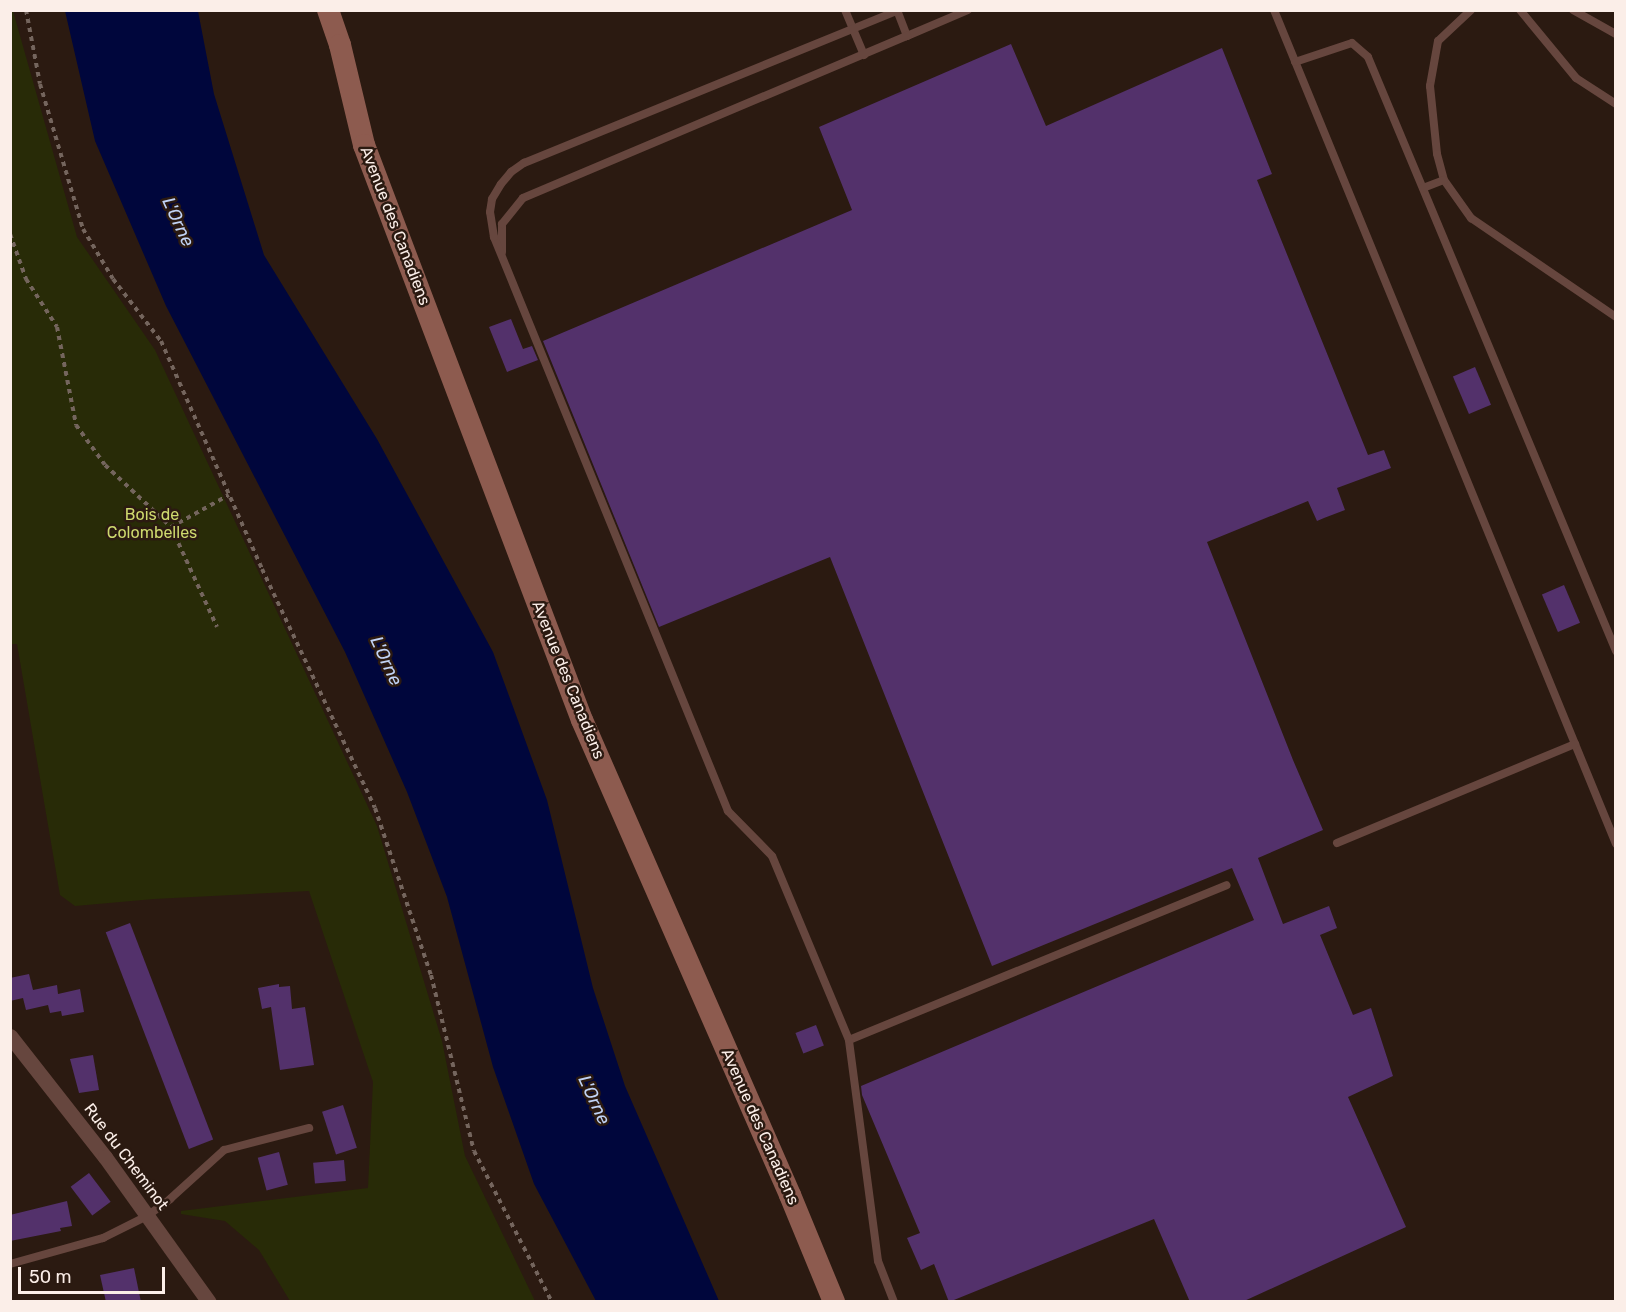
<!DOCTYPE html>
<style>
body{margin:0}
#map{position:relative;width:1626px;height:1312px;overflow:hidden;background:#2b1a11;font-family:Rubik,sans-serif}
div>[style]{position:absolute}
.green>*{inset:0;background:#282b07}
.water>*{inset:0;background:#00063c}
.building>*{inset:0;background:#53316b;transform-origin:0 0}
.path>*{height:4px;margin-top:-2px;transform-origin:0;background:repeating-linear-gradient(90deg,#74655d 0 4.5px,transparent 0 9px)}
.lane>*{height:8px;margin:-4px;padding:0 4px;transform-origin:4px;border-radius:4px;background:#66463e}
.street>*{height:15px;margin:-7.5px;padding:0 7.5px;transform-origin:7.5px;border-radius:7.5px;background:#66463e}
.secondary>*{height:22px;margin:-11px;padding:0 11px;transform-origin:11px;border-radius:11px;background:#8d5b4f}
span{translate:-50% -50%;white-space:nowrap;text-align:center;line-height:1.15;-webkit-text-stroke:5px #2b1a11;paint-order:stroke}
.street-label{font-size:16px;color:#fbeee8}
.park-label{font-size:16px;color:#ced96e}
.water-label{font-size:18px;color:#c1d3f6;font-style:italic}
.frame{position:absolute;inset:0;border:12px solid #fbeee8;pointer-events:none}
.scale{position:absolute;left:18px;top:1267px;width:147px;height:27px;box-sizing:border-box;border:3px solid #fbeee8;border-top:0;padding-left:8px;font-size:18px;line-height:21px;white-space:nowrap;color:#fbeee8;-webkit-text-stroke:4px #2b1a11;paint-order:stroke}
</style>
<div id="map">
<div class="green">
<div style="clip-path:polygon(10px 11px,13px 11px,77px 237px,155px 350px,377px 826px,442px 1041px,465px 1156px,535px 1301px,290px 1301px,259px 1250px,225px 1221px,181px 1214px,181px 1211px,368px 1188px,373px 1082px,309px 891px,154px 899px,75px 906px,60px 895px,17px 644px,11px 644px)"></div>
</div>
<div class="water">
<div style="clip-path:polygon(65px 11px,198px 11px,214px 94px,264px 255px,377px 439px,493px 652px,547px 800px,593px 988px,625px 1086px,719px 1301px,596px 1301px,534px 1184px,493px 1067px,447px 897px,407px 792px,345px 652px,166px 306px,95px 141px)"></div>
</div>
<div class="building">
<div style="clip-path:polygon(1011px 44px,1046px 126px,1222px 48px,1272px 174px,1257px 180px,1368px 455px,1384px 450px,1391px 468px,1337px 488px,1345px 510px,1324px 518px,1317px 521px,1308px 501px,1207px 542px,1293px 760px,1323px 830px,1258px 858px,1283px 924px,1329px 906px,1337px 928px,1320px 935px,1353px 1015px,1371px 1008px,1393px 1076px,1348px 1097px,1406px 1227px,1242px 1302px,1190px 1302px,1154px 1219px,949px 1302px,934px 1264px,921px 1270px,907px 1238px,920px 1233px,862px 1095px,861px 1086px,1254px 920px,1232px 868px,992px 966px,830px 557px,659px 627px,543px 341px,852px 210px,819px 127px)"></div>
<div style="clip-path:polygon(511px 319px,523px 349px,532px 346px,538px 360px,507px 372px,489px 327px)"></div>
<div style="left:1475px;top:367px;width:41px;height:24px;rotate:67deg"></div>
<div style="left:1564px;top:585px;width:41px;height:24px;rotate:67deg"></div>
<div style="left:130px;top:923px;width:232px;height:26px;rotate:69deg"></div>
<div style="clip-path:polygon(29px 974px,33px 990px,57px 985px,58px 994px,80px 989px,84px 1012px,62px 1016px,61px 1011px,50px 1013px,48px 1005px,26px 1010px,23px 998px,10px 1001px,10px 978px)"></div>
<div style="clip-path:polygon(279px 984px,279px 987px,290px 986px,292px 1009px,305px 1007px,314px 1065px,280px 1070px,271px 1007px,262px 1009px,258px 988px)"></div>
<div style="left:816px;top:1025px;width:22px;height:22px;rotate:69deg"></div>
<div style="clip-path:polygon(93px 1055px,99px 1090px,79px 1093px,70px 1059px)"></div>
<div style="left:343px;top:1105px;width:45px;height:22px;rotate:72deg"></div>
<div style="left:279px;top:1152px;width:34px;height:22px;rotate:75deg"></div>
<div style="left:344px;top:1160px;width:21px;height:31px;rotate:85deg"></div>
<div style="left:89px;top:1173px;width:36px;height:23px;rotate:53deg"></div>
<div style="clip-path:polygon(67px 1201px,72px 1226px,60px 1228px,61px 1231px,10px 1241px,10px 1215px)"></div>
<div style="clip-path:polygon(134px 1268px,141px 1302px,106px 1302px,100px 1275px)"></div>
</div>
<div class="path">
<div style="left:26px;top:10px;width:75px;rotate:79.3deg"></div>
<div style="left:40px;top:84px;width:151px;rotate:73.5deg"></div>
<div style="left:83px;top:229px;width:58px;rotate:59deg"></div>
<div style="left:113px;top:279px;width:78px;rotate:52.3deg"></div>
<div style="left:161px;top:341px;width:249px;rotate:66.1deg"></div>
<div style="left:262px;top:569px;width:264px;rotate:64.7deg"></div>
<div style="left:375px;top:808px;width:176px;rotate:71.5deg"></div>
<div style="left:431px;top:975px;width:181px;rotate:76.3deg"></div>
<div style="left:474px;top:1151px;width:170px;rotate:62.7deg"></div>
<div style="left:10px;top:234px;width:48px;rotate:70.4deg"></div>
<div style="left:26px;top:279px;width:57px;rotate:57.1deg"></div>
<div style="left:57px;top:327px;width:100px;rotate:79deg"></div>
<div style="left:76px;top:425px;width:49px;rotate:54.1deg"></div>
<div style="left:105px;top:465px;width:91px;rotate:43.2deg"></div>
<div style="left:171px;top:527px;width:110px;rotate:65.3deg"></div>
<div style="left:171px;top:527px;width:66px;rotate:-28.9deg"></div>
</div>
<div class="lane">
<div style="left:845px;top:10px;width:49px;rotate:67.1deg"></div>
<div style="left:897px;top:10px;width:28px;rotate:69deg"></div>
<div style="left:907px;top:36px;width:66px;rotate:-23.1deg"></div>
<div style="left:1274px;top:10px;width:901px;rotate:67.7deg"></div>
<div style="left:1471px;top:10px;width:45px;rotate:136.8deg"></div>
<div style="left:1438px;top:41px;width:46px;rotate:100.1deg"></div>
<div style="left:1430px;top:86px;width:68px;rotate:84.1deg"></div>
<div style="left:1437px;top:154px;width:27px;rotate:75deg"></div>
<div style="left:1444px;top:180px;width:47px;rotate:54.6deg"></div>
<div style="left:1471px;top:218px;width:176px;rotate:34.3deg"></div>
<div style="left:1520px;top:10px;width:88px;rotate:50.5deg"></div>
<div style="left:1576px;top:78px;width:48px;rotate:33deg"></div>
<div style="left:1573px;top:10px;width:49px;rotate:29.2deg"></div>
<div style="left:1295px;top:62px;width:60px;rotate:-18.4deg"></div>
<div style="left:1352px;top:43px;width:21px;rotate:41deg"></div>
<div style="left:1368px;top:57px;width:644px;rotate:67.34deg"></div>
<div style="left:1423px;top:188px;width:22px;rotate:-21deg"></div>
<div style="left:502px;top:252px;width:28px;rotate:-90deg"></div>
<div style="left:502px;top:224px;width:33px;rotate:-51deg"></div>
<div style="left:523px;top:198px;width:417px;rotate:-22.9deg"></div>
<div style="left:1337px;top:843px;width:258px;rotate:-22.6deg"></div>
<div style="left:849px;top:1040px;width:408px;rotate:-22.3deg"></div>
<div style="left:10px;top:1264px;width:97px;rotate:-15.6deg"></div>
<div style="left:103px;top:1238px;width:49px;rotate:-26.6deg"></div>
<div style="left:147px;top:1216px;width:29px;rotate:-36deg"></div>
<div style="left:170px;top:1199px;width:73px;rotate:-42.2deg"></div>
<div style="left:224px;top:1150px;width:88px;rotate:-14.5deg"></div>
<div style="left:894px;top:1302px;width:44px;rotate:-111.3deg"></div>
<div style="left:878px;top:1261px;width:223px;rotate:-97.5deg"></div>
<div style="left:849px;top:1040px;width:199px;rotate:-112.7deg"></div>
<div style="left:772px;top:856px;width:63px;rotate:-134.4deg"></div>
<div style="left:728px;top:811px;width:620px;rotate:-112.18deg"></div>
<div style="left:494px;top:237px;width:25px;rotate:-99deg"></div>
<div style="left:490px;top:212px;width:13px;rotate:-81deg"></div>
<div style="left:492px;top:199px;width:17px;rotate:-59deg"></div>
<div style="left:501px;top:184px;width:16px;rotate:-50deg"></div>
<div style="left:511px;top:172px;width:16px;rotate:-35deg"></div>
<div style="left:524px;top:163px;width:404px;rotate:-22.2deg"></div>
</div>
<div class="street">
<div style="left:10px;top:1036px;width:154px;rotate:51.9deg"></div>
<div style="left:105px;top:1157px;width:178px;rotate:54.4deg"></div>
</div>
<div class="secondary">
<div style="left:328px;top:10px;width:37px;rotate:71deg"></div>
<div style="left:340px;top:45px;width:103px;rotate:76.5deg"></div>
<div style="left:364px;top:145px;width:615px;rotate:69.24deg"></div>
<div style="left:582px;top:720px;width:519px;rotate:66.35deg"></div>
<div style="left:790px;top:1195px;width:116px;rotate:67.6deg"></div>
</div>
<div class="street-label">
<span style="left:395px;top:226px;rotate:69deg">Avenue des Canadiens</span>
<span style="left:568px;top:680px;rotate:68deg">Avenue des Canadiens</span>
<span style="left:760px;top:1127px;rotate:66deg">Avenue des Canadiens</span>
<span style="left:126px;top:1157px;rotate:53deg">Rue du Cheminot</span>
</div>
<div class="park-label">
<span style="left:152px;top:524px">Bois de<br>Colombelles</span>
</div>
<div class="water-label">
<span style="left:178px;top:222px;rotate:65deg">L'Orne</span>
<span style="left:386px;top:661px;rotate:65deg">L'Orne</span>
<span style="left:594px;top:1100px;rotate:65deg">L'Orne</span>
</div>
<div class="frame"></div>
<div class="scale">50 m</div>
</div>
